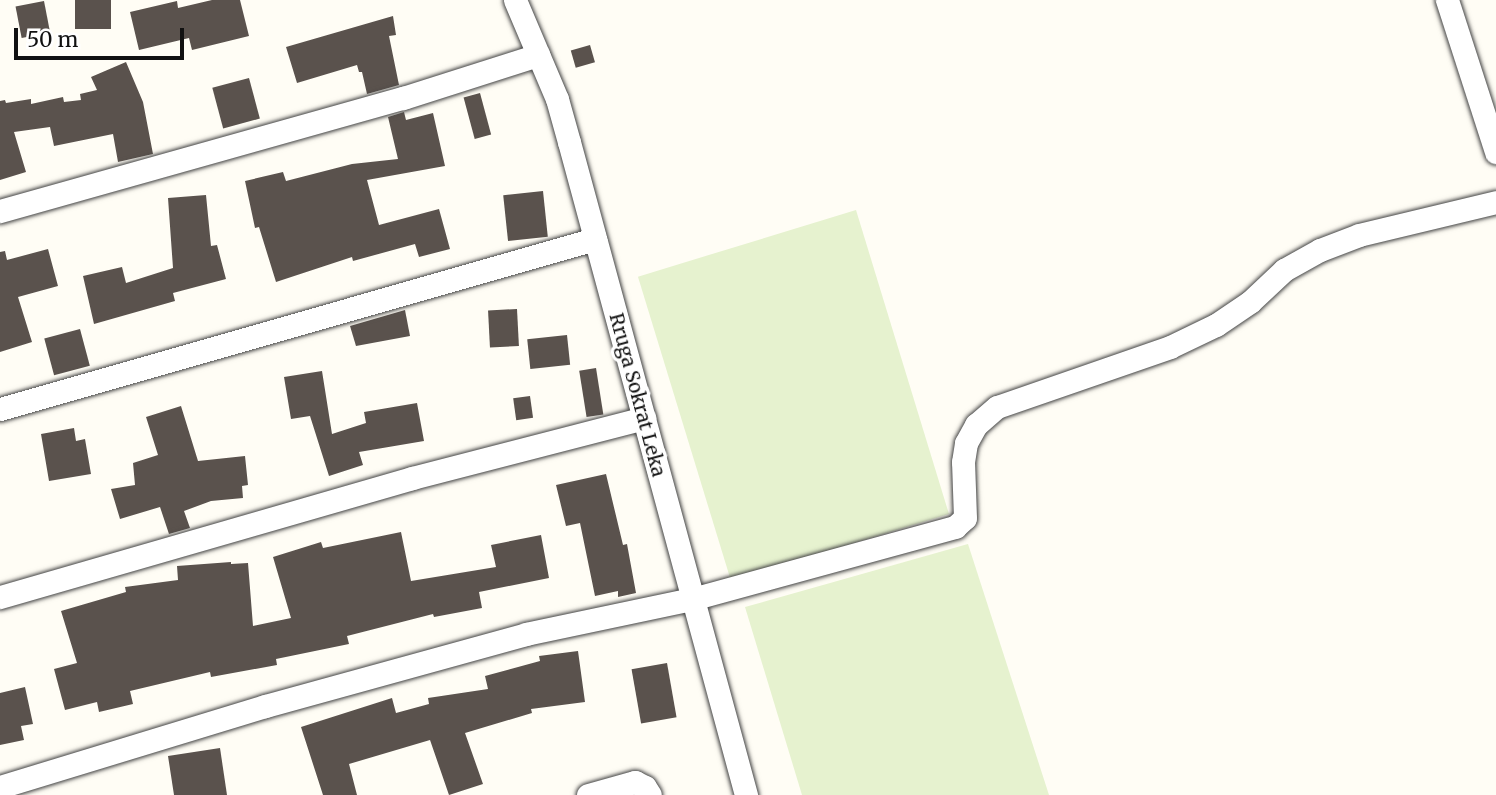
<!DOCTYPE html>
<style>
body{margin:0}
#map{position:relative;width:1496px;height:795px;overflow:hidden;background:#fffdf5;font-family:Merriweather,serif}
div>[style]{position:absolute}
.pitch>*{inset:0;background:#e6f2cf;transform-origin:0 0}
.building>*{inset:0;background:#5a524d;transform-origin:0 0}
.roads{filter:drop-shadow(0 0 2px #444) drop-shadow(0 0 2px #444)}
.minor>*{height:23px;margin:-11.5px;padding:0 11.5px;transform-origin:11.5px;border-radius:11.5px;background:#fff}
span{translate:-50% -50%;white-space:nowrap;text-align:center;line-height:1.15;-webkit-text-stroke:7px #fff;paint-order:stroke}
.street-label{font-size:19px;color:#111}
.scale{position:absolute;left:14px;top:28px;width:170px;height:32px;box-sizing:border-box;border:4px solid #111;border-top:0;padding-left:9px;font-size:21px;line-height:24px;white-space:nowrap;color:#111;-webkit-text-stroke:5px #fff;paint-order:stroke}
</style>
<div id="map">
<div class="pitch">
<div style="left:856px;top:210px;width:318px;height:228px;rotate:73deg"></div>
<div style="clip-path:polygon(968px 544px,1049px 795px,802px 795px,745px 607px)"></div>
</div>
<div class="building">
<div style="left:75px;top:0;width:36px;height:29px"></div>
<div style="clip-path:polygon(212px 0,240px 0,249px 36px,192px 50px,189px 38px,139px 50px,130px 12px,177px 1px,178px 8px)"></div>
<div style="left:44px;top:1px;width:32px;height:29px;rotate:79deg"></div>
<div style="clip-path:polygon(393px 16px,396px 35px,389px 36px,399px 85px,367px 94px,362px 72px,359px 72px,357px 65px,297px 83px,286px 47px)"></div>
<div style="left:590px;top:45px;width:18px;height:20px;rotate:74deg"></div>
<div style="clip-path:polygon(126px 62px,143px 102px,153px 154px,118px 162px,113px 134px,54px 146px,50px 127px,14px 132px,26px 172px,0 180px,0 101px,5px 100px,6px 103px,31px 99px,31px 104px,63px 97px,64px 102px,81px 100px,80px 94px,97px 90px,91px 77px)"></div>
<div style="left:249px;top:78px;width:42px;height:38px;rotate:75deg"></div>
<div style="left:480px;top:93px;width:43px;height:17px;rotate:75deg"></div>
<div style="clip-path:polygon(404px 112px,406px 120px,433px 113px,445px 166px,367px 180px,379px 225px,439px 209px,450px 249px,419px 257px,415px 244px,353px 261px,352px 257px,276px 282px,259px 227px,255px 228px,245px 181px,283px 172px,286px 181px,352px 164px,398px 159px,388px 117px)"></div>
<div style="left:543px;top:191px;width:46px;height:40px;rotate:84deg"></div>
<div style="clip-path:polygon(206px 195px,211px 246px,217px 245px,226px 279px,173px 293px,175px 301px,94px 324px,83px 276px,122px 267px,126px 283px,173px 268px,168px 198px)"></div>
<div style="clip-path:polygon(48px 249px,58px 286px,18px 297px,32px 342px,0 352px,0 252px,5px 251px,7px 260px)"></div>
<div style="left:517px;top:309px;width:37px;height:29px;rotate:87deg"></div>
<div style="clip-path:polygon(405px 310px,410px 336px,356px 346px,350px 326px)"></div>
<div style="left:80px;top:329px;width:38px;height:37px;rotate:75deg"></div>
<div style="left:567px;top:335px;width:30px;height:40px;rotate:84deg"></div>
<div style="left:596px;top:368px;width:47px;height:17px;rotate:81deg"></div>
<div style="clip-path:polygon(322px 371px,332px 434px,366px 423px,364px 412px,417px 403px,424px 441px,359px 452px,363px 465px,329px 476px,310px 416px,291px 419px,284px 377px)"></div>
<div style="left:530px;top:396px;width:22px;height:17px;rotate:82deg"></div>
<div style="clip-path:polygon(181px 406px,198px 461px,245px 456px,248px 485px,242px 486px,243px 498px,211px 501px,184px 511px,190px 528px,169px 534px,160px 507px,120px 519px,111px 489px,135px 485px,133px 463px,158px 455px,146px 417px)"></div>
<div style="clip-path:polygon(74px 428px,76px 441px,85px 439px,91px 474px,49px 481px,41px 434px)"></div>
<div style="clip-path:polygon(606px 474px,623px 545px,627px 544px,636px 593px,618px 597px,618px 591px,595px 596px,580px 523px,566px 526px,556px 485px)"></div>
<div style="clip-path:polygon(401px 532px,411px 581px,496px 567px,491px 545px,541px 535px,549px 578px,479px 592px,482px 608px,434px 617px,433px 614px,347px 636px,349px 644px,276px 659px,277px 665px,211px 677px,210px 672px,130px 691px,133px 704px,99px 712px,97px 702px,65px 710px,54px 669px,77px 663px,61px 611px,126px 592px,125px 587px,178px 580px,177px 566px,231px 562px,231px 564px,248px 563px,253px 626px,291px 618px,273px 557px,321px 542px,323px 548px)"></div>
<div style="clip-path:polygon(578px 651px,585px 702px,531px 709px,532px 713px,465px 733px,483px 784px,449px 795px,430px 740px,349px 764px,357px 795px,323px 795px,301px 727px,392px 698px,396px 713px,429px 704px,428px 698px,488px 689px,485px 676px,540px 661px,539px 656px)"></div>
<div style="left:667px;top:663px;width:55px;height:36px;rotate:80deg"></div>
<div style="clip-path:polygon(25px 687px,33px 724px,21px 726px,24px 740px,0 745px,0 693px)"></div>
<div style="clip-path:polygon(220px 748px,227px 795px,174px 795px,168px 756px)"></div>
</div>
<div class="roads">
<div class="minor">
<div style="left:515px;top:0;width:108px;rotate:67deg"></div>
<div style="left:557px;top:99px;width:45px;rotate:74.4deg"></div>
<div style="left:569px;top:142px;width:677px;rotate:74.83deg"></div>
<div style="left:1447px;top:0;width:160px;rotate:72.1deg"></div>
<div style="left:0;top:211px;width:419px;rotate:-15.7deg"></div>
<div style="left:403px;top:98px;width:142px;rotate:-17.7deg"></div>
<div style="left:0;top:409px;width:619px;rotate:-15.95deg"></div>
<div style="left:0;top:597px;width:429px;rotate:-16.1deg"></div>
<div style="left:412px;top:478px;width:240px;rotate:-14.5deg"></div>
<div style="left:0;top:787px;width:277px;rotate:-17deg"></div>
<div style="left:265px;top:706px;width:271px;rotate:-15.4deg"></div>
<div style="left:526px;top:634px;width:170px;rotate:-11.9deg"></div>
<div style="left:692px;top:599px;width:273px;rotate:-15.3deg"></div>
<div style="left:955px;top:527px;width:13px;rotate:-42deg"></div>
<div style="left:965px;top:518px;width:56px;rotate:-92deg"></div>
<div style="left:963px;top:462px;width:19px;rotate:-81deg"></div>
<div style="left:966px;top:443px;width:21px;rotate:-61deg"></div>
<div style="left:976px;top:425px;width:28px;rotate:-41deg"></div>
<div style="left:997px;top:407px;width:183px;rotate:-19.1deg"></div>
<div style="left:1170px;top:347px;width:51px;rotate:-25.6deg"></div>
<div style="left:1216px;top:325px;width:41px;rotate:-34.1deg"></div>
<div style="left:1250px;top:302px;width:47px;rotate:-43.3deg"></div>
<div style="left:1284px;top:270px;width:41px;rotate:-29.1deg"></div>
<div style="left:1320px;top:250px;width:42px;rotate:-21deg"></div>
<div style="left:1359px;top:235px;width:141px;rotate:-13.5deg"></div>
<div style="left:588px;top:795px;width:49px;rotate:-15.5deg"></div>
<div style="left:635px;top:782px;width:11px;rotate:27deg"></div>
<div style="left:645px;top:787px;width:9px;rotate:58deg"></div>
</div>
</div>
<div class="street-label">
<span style="left:637px;top:395px;rotate:75deg">Rruga Sokrat Leka</span>
</div>
<div class="scale">50 m</div>
</div>
